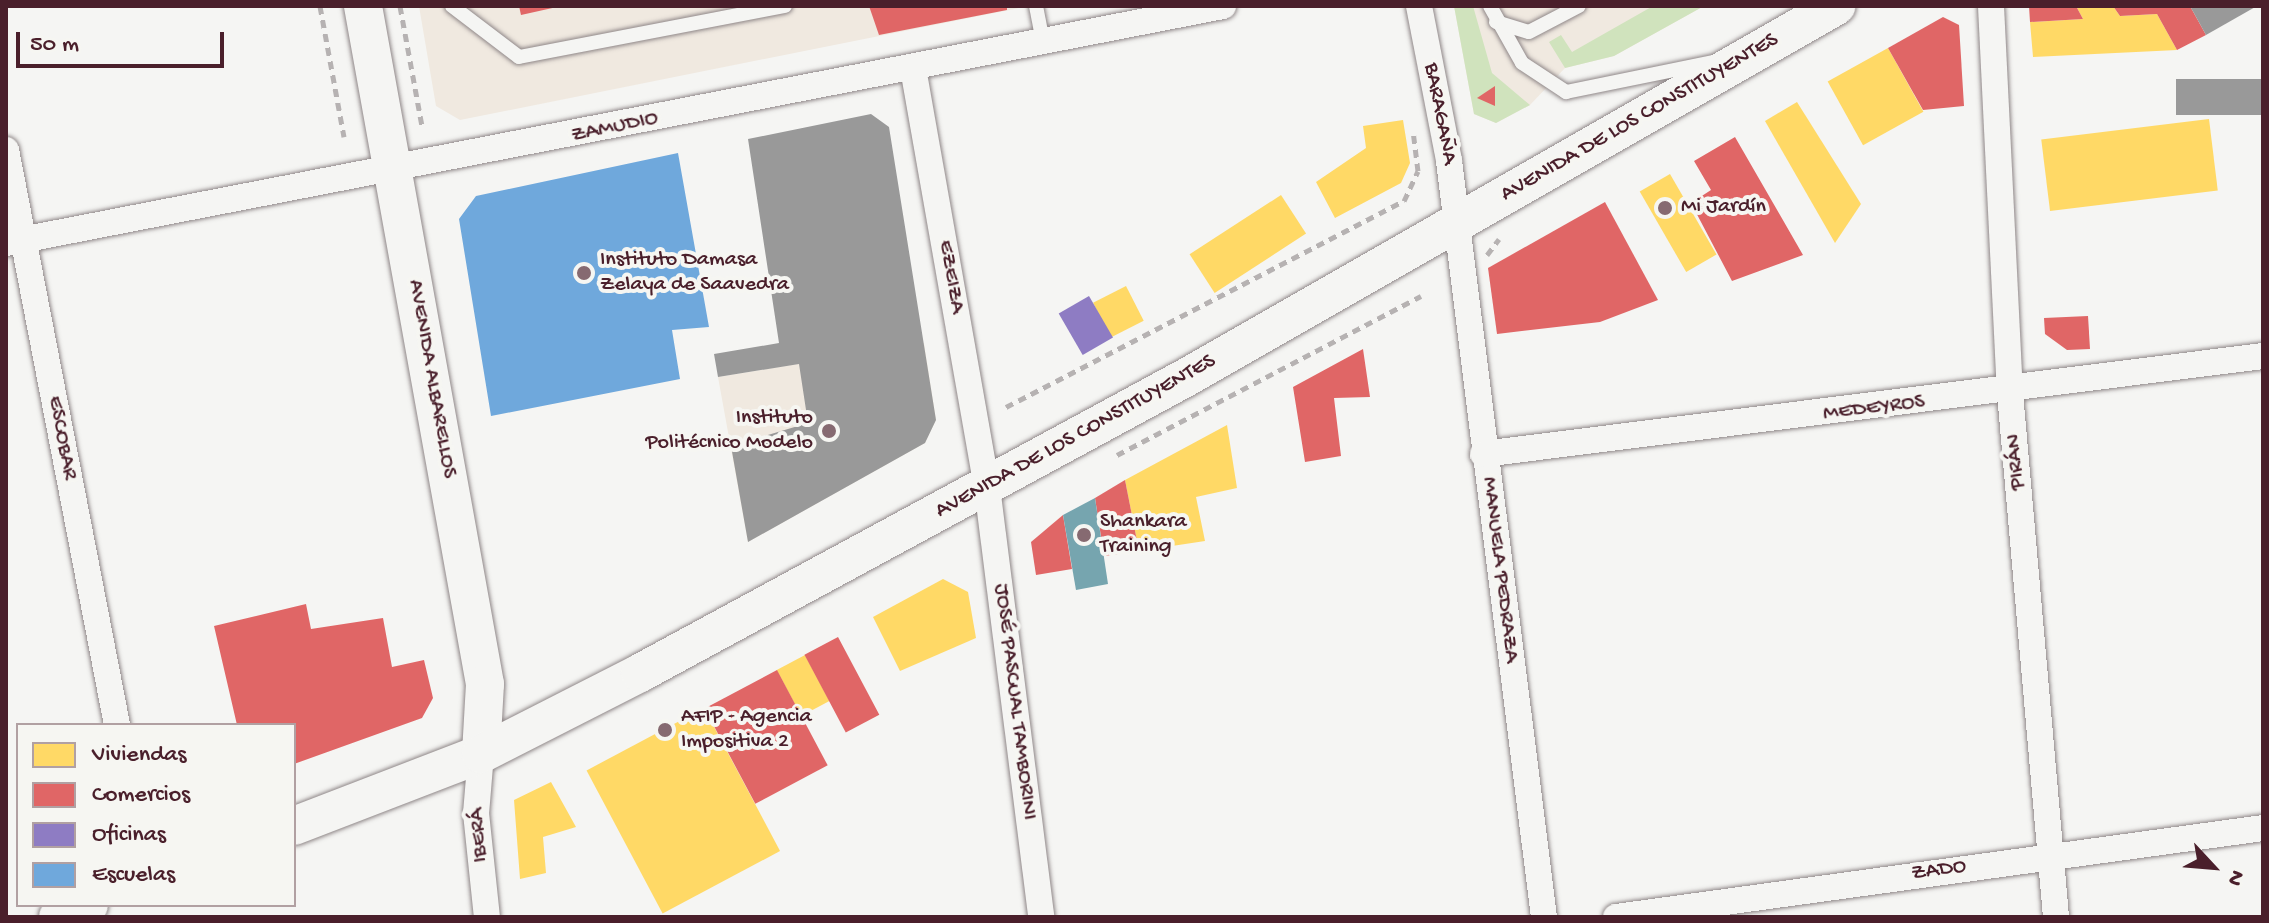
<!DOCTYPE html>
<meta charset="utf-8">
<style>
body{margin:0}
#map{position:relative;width:2269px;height:923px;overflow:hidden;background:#f5f5f3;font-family:"Gochi Hand",sans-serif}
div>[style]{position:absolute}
.built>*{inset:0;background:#f0e9e0}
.green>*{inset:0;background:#d0e3bd}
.homes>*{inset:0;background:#ffd966;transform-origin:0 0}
.shops>*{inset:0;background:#e06666;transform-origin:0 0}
.offices>*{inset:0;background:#8e7cc3;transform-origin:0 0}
.schools>*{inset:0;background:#6fa8dc}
.public>*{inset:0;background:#76a5af}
.industry>*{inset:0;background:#999;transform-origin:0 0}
.path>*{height:5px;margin-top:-2.5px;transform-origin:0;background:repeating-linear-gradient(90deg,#b6b2b2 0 8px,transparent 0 14px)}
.roads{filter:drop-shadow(0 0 2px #8f8788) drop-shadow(0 0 2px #8f8788)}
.lane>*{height:14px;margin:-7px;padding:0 7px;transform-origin:7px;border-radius:7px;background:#f5f5f3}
.street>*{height:26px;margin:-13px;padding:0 13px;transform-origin:13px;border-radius:13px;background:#f5f5f3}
.secondary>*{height:38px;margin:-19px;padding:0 19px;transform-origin:19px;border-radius:19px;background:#f5f5f3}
.dots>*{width:22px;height:22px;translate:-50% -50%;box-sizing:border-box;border:4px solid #f6f6f2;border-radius:50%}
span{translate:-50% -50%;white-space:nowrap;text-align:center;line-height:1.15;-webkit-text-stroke:8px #f6f6f2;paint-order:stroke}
.street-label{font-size:22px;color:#4a1f2b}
.poi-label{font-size:22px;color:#4a1f2b}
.left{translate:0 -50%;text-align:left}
.right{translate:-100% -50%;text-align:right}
.frame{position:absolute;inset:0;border:8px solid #4a1f2b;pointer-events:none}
.legend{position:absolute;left:16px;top:723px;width:280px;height:184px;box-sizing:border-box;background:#f6f6f2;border:2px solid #b1a0a2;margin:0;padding:10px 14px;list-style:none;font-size:24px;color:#4a1f2b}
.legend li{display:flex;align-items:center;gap:16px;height:40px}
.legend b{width:40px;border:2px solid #b1a0a2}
.north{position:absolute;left:2173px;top:827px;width:80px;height:80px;-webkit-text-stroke:6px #f6f6f2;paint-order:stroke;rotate:116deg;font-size:22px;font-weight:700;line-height:32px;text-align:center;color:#4a1f2b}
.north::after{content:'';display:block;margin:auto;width:28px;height:36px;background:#4a1f2b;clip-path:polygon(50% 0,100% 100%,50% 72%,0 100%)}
.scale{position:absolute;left:16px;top:32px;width:208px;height:36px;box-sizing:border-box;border:4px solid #4a1f2b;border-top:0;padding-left:10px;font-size:24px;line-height:28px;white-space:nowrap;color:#4a1f2b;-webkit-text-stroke:6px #f6f6f2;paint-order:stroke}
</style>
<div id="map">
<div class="built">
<div style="clip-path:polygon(419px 6px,1029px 6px,460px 120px,436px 106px)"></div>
<div style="clip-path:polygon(1454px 6px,1704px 6px,1614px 56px,1565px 68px,1530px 105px,1496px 123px,1474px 114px)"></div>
<div style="clip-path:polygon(924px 343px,936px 420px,925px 443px,748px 542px,718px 377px)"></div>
</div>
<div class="green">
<div style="clip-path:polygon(1454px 6px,1473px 6px,1492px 73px,1530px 105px,1496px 123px,1474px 114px)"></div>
<div style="clip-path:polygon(1653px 6px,1704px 6px,1614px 56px,1565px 68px,1549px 42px,1561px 35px,1572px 52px)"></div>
</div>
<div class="homes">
<div style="clip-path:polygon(2076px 6px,2113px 6px,2120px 16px,2157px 14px,2177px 50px,2033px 57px,2030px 22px,2083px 19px)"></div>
<div style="left:1888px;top:48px;width:73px;height:69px;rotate:61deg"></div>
<div style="clip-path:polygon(1797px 102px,1861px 204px,1835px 243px,1765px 121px)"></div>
<div style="left:2209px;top:119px;width:72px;height:169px;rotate:83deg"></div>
<div style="clip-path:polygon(1403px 120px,1410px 163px,1401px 183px,1335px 218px,1316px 182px,1366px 148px,1363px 126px)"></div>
<div style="left:1670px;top:174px;width:93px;height:35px;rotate:60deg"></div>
<div style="left:1281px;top:195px;width:46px;height:109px;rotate:57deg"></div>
<div style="left:1126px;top:286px;width:39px;height:37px;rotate:63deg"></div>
<div style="clip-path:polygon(1227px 425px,1237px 488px,1196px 497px,1205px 541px,1139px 551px,1125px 480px)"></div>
<div style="clip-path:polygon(943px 579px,968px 592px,976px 638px,900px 671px,873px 617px)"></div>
<div style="left:805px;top:655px;width:52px;height:32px;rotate:62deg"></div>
<div style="left:704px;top:708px;width:162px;height:133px;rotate:62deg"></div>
<div style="clip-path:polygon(551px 782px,576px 827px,543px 837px,546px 873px,520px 879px,514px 800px)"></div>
</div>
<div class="shops">
<div style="clip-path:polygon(519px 6px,557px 6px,557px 7px,521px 15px)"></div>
<div style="clip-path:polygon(869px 6px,1007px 6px,1007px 10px,879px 35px)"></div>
<div style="clip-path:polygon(2029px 6px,2076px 6px,2083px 19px,2030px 22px)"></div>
<div style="clip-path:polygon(2113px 6px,2190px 6px,2206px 35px,2177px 50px,2157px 14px,2120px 16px)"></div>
<div style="clip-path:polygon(1943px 17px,1959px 25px,1964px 106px,1923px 110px,1888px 48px)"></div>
<div style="clip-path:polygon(1495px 86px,1495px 106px,1477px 98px)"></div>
<div style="clip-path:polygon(1735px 137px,1803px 255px,1732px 281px,1691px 203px,1711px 190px,1694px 161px)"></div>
<div style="clip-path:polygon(1605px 202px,1658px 300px,1600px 322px,1497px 334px,1488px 268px)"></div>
<div style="clip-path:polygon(2088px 316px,2090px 349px,2067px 350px,2045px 334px,2044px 318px)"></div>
<div style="clip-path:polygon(1363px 349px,1370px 397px,1334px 398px,1341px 456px,1305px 462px,1293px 387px)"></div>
<div style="clip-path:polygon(1125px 480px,1139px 551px,1104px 556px,1095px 498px)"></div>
<div style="clip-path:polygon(1063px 515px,1072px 569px,1036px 575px,1031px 542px)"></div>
<div style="clip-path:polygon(306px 604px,311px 629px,383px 618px,392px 667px,424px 660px,433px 698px,422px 718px,294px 764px,294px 725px,237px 725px,214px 626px)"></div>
<div style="left:838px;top:637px;width:88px;height:38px;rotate:62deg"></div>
<div style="left:777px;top:670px;width:108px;height:82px;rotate:62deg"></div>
</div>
<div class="offices">
<div style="left:1089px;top:296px;width:48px;height:35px;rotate:60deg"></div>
</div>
<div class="schools">
<div style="clip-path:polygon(678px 153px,709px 327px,672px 330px,680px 379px,491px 416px,459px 219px,476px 196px)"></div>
</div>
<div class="public">
<div style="clip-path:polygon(1095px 498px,1108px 584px,1076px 590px,1063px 515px)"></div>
</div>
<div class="industry">
<div style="clip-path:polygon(2190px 6px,2257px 6px,2206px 35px)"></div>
<div style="left:2263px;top:79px;width:36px;height:87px;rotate:90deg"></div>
<div style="clip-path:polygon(871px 114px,889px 127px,936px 420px,925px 443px,748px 542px,731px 446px,808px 423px,799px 364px,718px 377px,714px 354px,779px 343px,748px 139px)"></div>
</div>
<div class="path">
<div style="left:320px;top:6px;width:133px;rotate:79.6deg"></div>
<div style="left:400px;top:6px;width:122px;rotate:79.6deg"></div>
<div style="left:1487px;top:255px;width:20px;rotate:-53deg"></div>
<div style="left:1006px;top:407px;width:448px;rotate:-27.4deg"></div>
<div style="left:1404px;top:201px;width:33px;rotate:-65deg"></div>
<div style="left:1418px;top:171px;width:41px;rotate:-97deg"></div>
<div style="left:1117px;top:455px;width:343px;rotate:-27.6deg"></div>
</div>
<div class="roads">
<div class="lane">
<div style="left:452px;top:6px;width:84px;rotate:37.3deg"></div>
<div style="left:519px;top:57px;width:271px;rotate:-10.9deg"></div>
<div style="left:1036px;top:6px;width:36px;rotate:79deg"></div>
<div style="left:1490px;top:6px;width:65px;rotate:60.7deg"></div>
<div style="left:1522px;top:63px;width:53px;rotate:33.4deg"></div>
<div style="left:1566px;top:92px;width:151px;rotate:-11.5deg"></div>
<div style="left:1496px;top:22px;width:34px;rotate:17deg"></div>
<div style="left:1529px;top:32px;width:56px;rotate:-27.5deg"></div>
</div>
<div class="street">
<div style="left:1419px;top:6px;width:158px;rotate:79deg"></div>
<div style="left:1449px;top:161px;width:762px;rotate:82.84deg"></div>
<div style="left:1991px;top:6px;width:387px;rotate:87.2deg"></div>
<div style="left:2010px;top:393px;width:526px;rotate:84.98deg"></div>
<div style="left:913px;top:68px;width:425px;rotate:80deg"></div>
<div style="left:987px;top:487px;width:433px;rotate:82.8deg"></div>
<div style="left:6px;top:150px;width:586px;rotate:79.07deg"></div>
<div style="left:6px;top:243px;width:1240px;rotate:-11.02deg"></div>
<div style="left:1483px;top:454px;width:786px;rotate:-7.16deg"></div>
<div style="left:481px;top:754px;width:59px;rotate:94.8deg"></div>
<div style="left:476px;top:813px;width:105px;rotate:84deg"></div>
<div style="left:1616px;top:917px;width:653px;rotate:-7.83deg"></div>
</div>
<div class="secondary">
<div style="left:363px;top:6px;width:689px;rotate:79.8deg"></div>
<div style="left:485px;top:684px;width:70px;rotate:93.3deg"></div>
<div style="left:294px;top:826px;width:200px;rotate:-21.1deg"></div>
<div style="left:481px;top:754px;width:178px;rotate:-27deg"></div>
<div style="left:640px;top:673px;width:622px;rotate:-28.42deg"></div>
<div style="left:1187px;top:377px;width:748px;rotate:-29.75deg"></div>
<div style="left:58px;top:917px;width:33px;rotate:-21deg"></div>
</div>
</div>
<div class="dots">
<div style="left:1665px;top:208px;background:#866a71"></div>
<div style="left:584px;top:273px;background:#866a71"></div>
<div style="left:829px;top:431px;background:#866a71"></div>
<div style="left:1084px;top:535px;background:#866a71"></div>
<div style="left:665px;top:730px;background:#866a71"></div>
</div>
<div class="street-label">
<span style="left:1439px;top:114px;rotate:79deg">BARAGAÑA</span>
<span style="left:1640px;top:118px;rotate:-30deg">AVENIDA DE LOS CONSTITUYENTES</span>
<span style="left:615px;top:128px;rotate:-12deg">ZAMUDIO</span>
<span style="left:950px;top:277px;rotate:80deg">EZEIZA</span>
<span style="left:431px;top:379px;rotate:80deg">AVENIDA ALBARELLOS</span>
<span style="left:1874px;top:409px;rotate:-7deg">MEDEYROS</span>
<span style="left:1076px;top:437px;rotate:-29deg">AVENIDA DE LOS CONSTITUYENTES</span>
<span style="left:61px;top:438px;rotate:79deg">ESCOBAR</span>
<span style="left:2017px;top:462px;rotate:-95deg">PIRÁN</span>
<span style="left:1499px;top:570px;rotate:83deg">MANUELA PEDRAZA</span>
<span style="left:1014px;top:702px;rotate:83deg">JOSÉ PASCUAL TAMBORINI</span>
<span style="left:480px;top:835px;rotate:-94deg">IBERÁ</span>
<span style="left:1939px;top:871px;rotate:-8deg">ZADO</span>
</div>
<div class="poi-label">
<span class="left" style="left:1681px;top:208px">Mi Jardín</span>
<span class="left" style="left:600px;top:273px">Instituto Damasa<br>Zelaya de Saavedra</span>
<span class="right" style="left:813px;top:431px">Instituto<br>Politécnico Modelo</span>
<span class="left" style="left:1100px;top:535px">Shankara<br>Training</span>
<span class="left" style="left:681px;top:730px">AFIP - Agencia<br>Impositiva 2</span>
</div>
<div class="frame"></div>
<ul class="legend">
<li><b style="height:22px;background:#ffd966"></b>Viviendas</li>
<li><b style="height:22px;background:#e06666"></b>Comercios</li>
<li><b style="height:22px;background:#8e7cc3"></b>Oficinas</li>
<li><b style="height:22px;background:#6fa8dc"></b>Escuelas</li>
</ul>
<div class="north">N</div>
<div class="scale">50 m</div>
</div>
